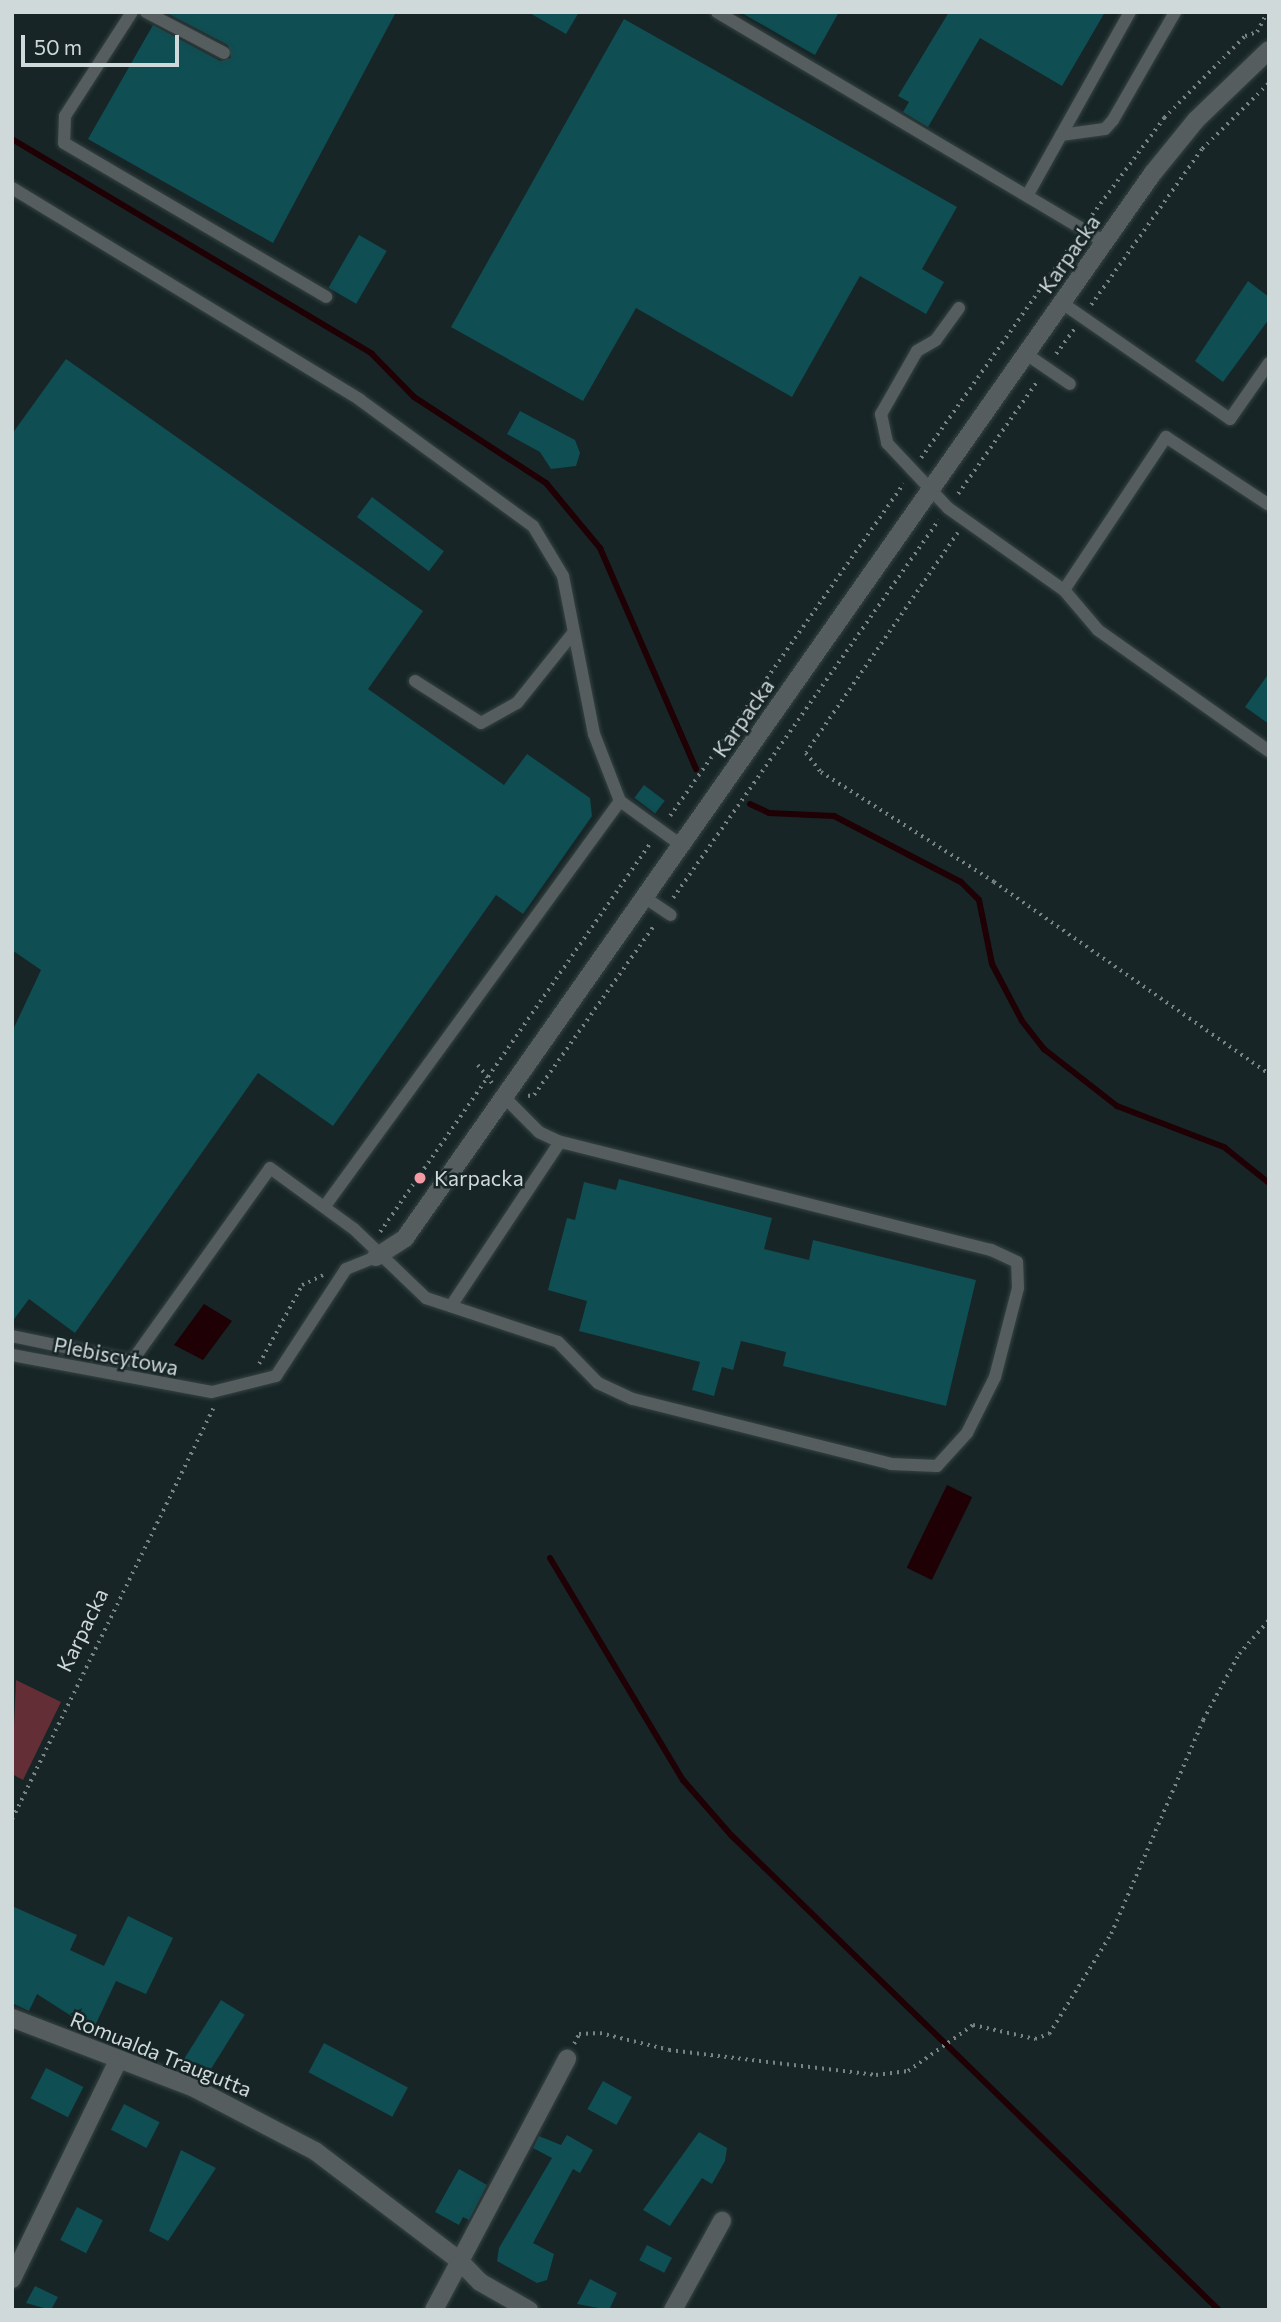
<!DOCTYPE html>
<style>
body{margin:0}
#map{position:relative;width:1281px;height:2322px;overflow:hidden;background:#172526;font-family:Commissioner,sans-serif}
div>[style]{position:absolute}
.green>*{inset:0;background:#642e36}
.water>*{inset:0;background:#1e0005;transform-origin:0 0}
.stream>*{height:6px;margin:-3px;padding:0 3px;transform-origin:3px;border-radius:3px;background:#1e0005}
.building>*{inset:0;background:#0f4e53;transform-origin:0 0}
.path>*{height:3.5px;margin-top:-1.75px;transform-origin:0;background:repeating-linear-gradient(90deg,#788384 0 2px,transparent 0 7px)}
.roads{filter:drop-shadow(0 0 2px #354243) drop-shadow(0 0 2px #354243)}
.lane>*{height:12px;margin:-6px;padding:0 6px;transform-origin:6px;border-radius:6px;background:#565d5e}
.street>*{height:18px;margin:-9px;padding:0 9px;transform-origin:9px;border-radius:9px;background:#565d5e}
.dots>*{width:19px;height:19px;translate:-50% -50%;box-sizing:border-box;border:4px solid #172526;border-radius:50%}
span{translate:-50% -50%;white-space:nowrap;text-align:center;line-height:1.15;-webkit-text-stroke:5px #172526;paint-order:stroke}
.street-label{font-size:21px;color:#d0d9da}
.poi-label{font-size:21px;color:#d0d9da}
.left{translate:0 -50%;text-align:left}
.frame{position:absolute;inset:0;border:14px solid #d0d9da;pointer-events:none}
.scale{position:absolute;left:21px;top:35px;width:158px;height:32px;box-sizing:border-box;border:4px solid #d0d9da;border-top:0;padding-left:9px;font-size:21px;line-height:24px;white-space:nowrap;color:#d0d9da;-webkit-text-stroke:5px #172526;paint-order:stroke}
</style>
<div id="map">
<div class="green">
<div style="clip-path:polygon(16px 1680px,61px 1702px,23px 1780px,12px 1774px)"></div>
</div>
<div class="water">
<div style="clip-path:polygon(204px 1304px,232px 1321px,203px 1360px,174px 1345px)"></div>
<div style="left:947px;top:1485px;width:28px;height:92px;rotate:26deg"></div>
</div>
<div class="stream">
<div style="left:12px;top:139px;width:419px;rotate:30.8deg"></div>
<div style="left:372px;top:354px;width:60px;rotate:45.7deg"></div>
<div style="left:414px;top:397px;width:158px;rotate:33.1deg"></div>
<div style="left:546px;top:483px;width:85px;rotate:50.3deg"></div>
<div style="left:600px;top:548px;width:241px;rotate:66.5deg"></div>
<div style="left:750px;top:804px;width:21px;rotate:25deg"></div>
<div style="left:769px;top:813px;width:65px;rotate:2.6deg"></div>
<div style="left:834px;top:816px;width:143px;rotate:27.5deg"></div>
<div style="left:961px;top:882px;width:25px;rotate:45deg"></div>
<div style="left:979px;top:900px;width:65px;rotate:78.5deg"></div>
<div style="left:992px;top:964px;width:64px;rotate:62.2deg"></div>
<div style="left:1022px;top:1021px;width:36px;rotate:52deg"></div>
<div style="left:1044px;top:1049px;width:93px;rotate:38deg"></div>
<div style="left:1117px;top:1106px;width:115px;rotate:21deg"></div>
<div style="left:1224px;top:1147px;width:58px;rotate:38.7deg"></div>
<div style="left:550px;top:1558px;width:259px;rotate:59.1deg"></div>
<div style="left:683px;top:1780px;width:73px;rotate:48.9deg"></div>
<div style="left:731px;top:1835px;width:681px;rotate:44.23deg"></div>
</div>
<div class="building">
<div style="clip-path:polygon(165px 12px,396px 12px,273px 243px,88px 139px,153px 25px,220px 61px,231px 58px,228px 45px)"></div>
<div style="clip-path:polygon(528px 12px,579px 12px,566px 34px)"></div>
<div style="clip-path:polygon(740px 12px,839px 12px,815px 55px)"></div>
<div style="clip-path:polygon(949px 12px,1105px 12px,1062px 86px,980px 38px,928px 127px,903px 112px,909px 102px,898px 96px)"></div>
<div style="clip-path:polygon(624px 19px,957px 207px,922px 269px,944px 282px,926px 314px,860px 276px,792px 397px,636px 308px,583px 401px,451px 327px)"></div>
<div style="left:359px;top:235px;width:32px;height:61px;rotate:30deg"></div>
<div style="clip-path:polygon(1248px 281px,1269px 297px,1269px 319px,1223px 382px,1195px 361px)"></div>
<div style="clip-path:polygon(66px 359px,423px 611px,368px 689px,504px 785px,527px 754px,590px 798px,592px 816px,523px 914px,496px 895px,333px 1126px,258px 1073px,75px 1333px,29px 1299px,12px 1322px,12px 1032px,41px 970px,12px 950px,12px 434px)"></div>
<div style="clip-path:polygon(520px 411px,575px 440px,580px 453px,576px 466px,551px 469px,540px 452px,507px 434px)"></div>
<div style="left:372px;top:497px;width:90px;height:25px;rotate:37deg"></div>
<div style="clip-path:polygon(1269px 673px,1269px 724px,1245px 707px)"></div>
<div style="left:644px;top:785px;width:26px;height:16px;rotate:37deg"></div>
<div style="clip-path:polygon(619px 1179px,772px 1218px,764px 1249px,809px 1260px,813px 1240px,976px 1280px,946px 1406px,783px 1366px,786px 1352px,741px 1341px,733px 1370px,722px 1367px,714px 1396px,692px 1390px,700px 1362px,579px 1331px,587px 1301px,548px 1290px,567px 1218px,575px 1220px,584px 1182px,616px 1190px)"></div>
<div style="clip-path:polygon(12px 1906px,77px 1935px,70px 1950px,104px 1966px,128px 1916px,173px 1938px,146px 1994px,116px 1981px,93px 2030px,37px 1994px,29px 2011px,12px 2003px)"></div>
<div style="left:221px;top:2000px;width:28px;height:70px;rotate:32deg"></div>
<div style="left:324px;top:2043px;width:95px;height:33px;rotate:28deg"></div>
<div style="left:46px;top:2068px;width:42px;height:34px;rotate:27deg"></div>
<div style="left:603px;top:2081px;width:33px;height:32px;rotate:29deg"></div>
<div style="left:124px;top:2104px;width:40px;height:29px;rotate:27deg"></div>
<div style="clip-path:polygon(699px 2132px,727px 2148px,725px 2161px,712px 2184px,702px 2178px,670px 2226px,643px 2210px)"></div>
<div style="clip-path:polygon(567px 2135px,593px 2150px,580px 2173px,573px 2169px,533px 2243px,554px 2254px,547px 2280px,537px 2283px,497px 2261px,499px 2248px,552px 2158px,533px 2148px,539px 2136px,561px 2145px)"></div>
<div style="clip-path:polygon(181px 2150px,216px 2168px,168px 2241px,149px 2231px)"></div>
<div style="clip-path:polygon(459px 2169px,487px 2185px,469px 2220px,463px 2217px,459px 2225px,435px 2212px)"></div>
<div style="left:77px;top:2207px;width:29px;height:37px;rotate:27deg"></div>
<div style="left:647px;top:2245px;width:28px;height:17px;rotate:27deg"></div>
<div style="clip-path:polygon(590px 2279px,617px 2293px,609px 2310px,577px 2304px)"></div>
<div style="clip-path:polygon(35px 2286px,58px 2297px,51px 2310px,26px 2303px)"></div>
</div>
<div class="path">
<div style="left:1092px;top:215px;width:121px;rotate:-53.4deg"></div>
<div style="left:1164px;top:118px;width:115px;rotate:-45.4deg"></div>
<div style="left:1245px;top:36px;width:13px;rotate:-18deg"></div>
<div style="left:1257px;top:32px;width:22px;rotate:-63deg"></div>
<div style="left:1091px;top:305px;width:191px;rotate:-54.6deg"></div>
<div style="left:1202px;top:149px;width:94px;rotate:-44.6deg"></div>
<div style="left:1056px;top:354px;width:31px;rotate:-54deg"></div>
<div style="left:921px;top:458px;width:266px;rotate:-54.8deg"></div>
<div style="left:958px;top:494px;width:139px;rotate:-54.9deg"></div>
<div style="left:958px;top:533px;width:267px;rotate:124.6deg"></div>
<div style="left:806px;top:753px;width:24px;rotate:52deg"></div>
<div style="left:821px;top:772px;width:205px;rotate:32.4deg"></div>
<div style="left:994px;top:882px;width:335px;rotate:34.9deg"></div>
<div style="left:670px;top:816px;width:406px;rotate:-54.9deg"></div>
<div style="left:673px;top:898px;width:462px;rotate:-54.9deg"></div>
<div style="left:478px;top:1065px;width:23px;rotate:52deg"></div>
<div style="left:528px;top:1096px;width:6px;rotate:-9deg"></div>
<div style="left:534px;top:1095px;width:209px;rotate:-54.7deg"></div>
<div style="left:380px;top:1232px;width:475px;rotate:-55.2deg"></div>
<div style="left:259px;top:1364px;width:90px;rotate:-61.4deg"></div>
<div style="left:302px;top:1285px;width:23px;rotate:-25deg"></div>
<div style="left:12px;top:1819px;width:457px;rotate:-63.9deg"></div>
<div style="left:574px;top:2044px;width:11px;rotate:-63deg"></div>
<div style="left:579px;top:2034px;width:21px;rotate:-3deg"></div>
<div style="left:600px;top:2033px;width:71px;rotate:13.8deg"></div>
<div style="left:669px;top:2050px;width:209px;rotate:6.9deg"></div>
<div style="left:876px;top:2075px;width:32px;rotate:-7deg"></div>
<div style="left:908px;top:2071px;width:80px;rotate:-35.3deg"></div>
<div style="left:973px;top:2025px;width:64px;rotate:12.7deg"></div>
<div style="left:1035px;top:2039px;width:15px;rotate:-20deg"></div>
<div style="left:1049px;top:2034px;width:118px;rotate:-58.2deg"></div>
<div style="left:1111px;top:1934px;width:233px;rotate:-66.7deg"></div>
<div style="left:1203px;top:1720px;width:75px;rotate:-61.4deg"></div>
<div style="left:1239px;top:1654px;width:45px;rotate:-48.6deg"></div>
</div>
<div class="roads">
<div class="lane">
<div style="left:132px;top:12px;width:124px;rotate:122.8deg"></div>
<div style="left:65px;top:116px;width:27px;rotate:92deg"></div>
<div style="left:64px;top:143px;width:304px;rotate:30.4deg"></div>
<div style="left:146px;top:12px;width:88px;rotate:27.7deg"></div>
<div style="left:717px;top:12px;width:451px;rotate:30.7deg"></div>
<div style="left:1061px;top:135px;width:44px;rotate:-7.8deg"></div>
<div style="left:1105px;top:129px;width:12px;rotate:-48deg"></div>
<div style="left:1113px;top:120px;width:125px;rotate:-60.1deg"></div>
<div style="left:12px;top:188px;width:407px;rotate:31.3deg"></div>
<div style="left:360px;top:400px;width:214px;rotate:36.1deg"></div>
<div style="left:533px;top:526px;width:58px;rotate:59deg"></div>
<div style="left:563px;top:576px;width:161px;rotate:78.9deg"></div>
<div style="left:594px;top:734px;width:72px;rotate:68.8deg"></div>
<div style="left:620px;top:801px;width:75px;rotate:35.8deg"></div>
<div style="left:1027px;top:196px;width:211px;rotate:-60.8deg"></div>
<div style="left:1062px;top:303px;width:204px;rotate:34.6deg"></div>
<div style="left:1230px;top:419px;width:68px;rotate:-55.1deg"></div>
<div style="left:959px;top:308px;width:39px;rotate:126deg"></div>
<div style="left:936px;top:340px;width:22px;rotate:150deg"></div>
<div style="left:917px;top:351px;width:73px;rotate:119.7deg"></div>
<div style="left:881px;top:414px;width:30px;rotate:78deg"></div>
<div style="left:887px;top:443px;width:89px;rotate:46.8deg"></div>
<div style="left:948px;top:508px;width:142px;rotate:35.3deg"></div>
<div style="left:1064px;top:590px;width:52px;rotate:49.6deg"></div>
<div style="left:1098px;top:630px;width:209px;rotate:35.3deg"></div>
<div style="left:1026px;top:354px;width:53px;rotate:34.3deg"></div>
<div style="left:1064px;top:590px;width:184px;rotate:-56.3deg"></div>
<div style="left:1166px;top:437px;width:123px;rotate:33.4deg"></div>
<div style="left:415px;top:681px;width:78px;rotate:32.5deg"></div>
<div style="left:481px;top:723px;width:41px;rotate:-29.1deg"></div>
<div style="left:517px;top:703px;width:90px;rotate:-51.3deg"></div>
<div style="left:644px;top:897px;width:32px;rotate:34deg"></div>
<div style="left:325px;top:1206px;width:501px;rotate:-53.93deg"></div>
<div style="left:451px;top:1306px;width:197px;rotate:-56.4deg"></div>
<div style="left:560px;top:1142px;width:23px;rotate:-155deg"></div>
<div style="left:539px;top:1132px;width:49px;rotate:-135deg"></div>
<div style="left:12px;top:1336px;width:123px;rotate:11.8deg"></div>
<div style="left:132px;top:1361px;width:237px;rotate:-54.4deg"></div>
<div style="left:270px;top:1168px;width:104px;rotate:36deg"></div>
<div style="left:354px;top:1229px;width:100px;rotate:43.8deg"></div>
<div style="left:426px;top:1298px;width:139px;rotate:18.4deg"></div>
<div style="left:558px;top:1342px;width:57px;rotate:45.7deg"></div>
<div style="left:598px;top:1383px;width:38px;rotate:25deg"></div>
<div style="left:633px;top:1399px;width:266px;rotate:14.1deg"></div>
<div style="left:891px;top:1464px;width:46px;rotate:2.5deg"></div>
<div style="left:937px;top:1466px;width:45px;rotate:-47.7deg"></div>
<div style="left:967px;top:1433px;width:63px;rotate:-63.4deg"></div>
<div style="left:995px;top:1377px;width:92px;rotate:-75.5deg"></div>
<div style="left:1018px;top:1288px;width:26px;rotate:-92deg"></div>
<div style="left:1017px;top:1262px;width:29px;rotate:-155deg"></div>
<div style="left:991px;top:1250px;width:444px;rotate:-165.9deg"></div>
<div style="left:12px;top:1355px;width:203px;rotate:10.5deg"></div>
<div style="left:212px;top:1392px;width:66px;rotate:-14deg"></div>
<div style="left:276px;top:1376px;width:128px;rotate:-56.8deg"></div>
<div style="left:346px;top:1269px;width:32px;rotate:-22deg"></div>
</div>
<div class="street">
<div style="left:376px;top:1257px;width:35px;rotate:-33deg"></div>
<div style="left:405px;top:1238px;width:1301px;rotate:-54.92deg"></div>
<div style="left:1153px;top:173px;width:68px;rotate:-50.9deg"></div>
<div style="left:1196px;top:120px;width:101px;rotate:-43.8deg"></div>
<div style="left:12px;top:2018px;width:195px;rotate:21deg"></div>
<div style="left:194px;top:2088px;width:136px;rotate:27.5deg"></div>
<div style="left:315px;top:2151px;width:182px;rotate:37.2deg"></div>
<div style="left:460px;top:2261px;width:55px;rotate:118deg"></div>
<div style="left:12px;top:2279px;width:240px;rotate:-64.1deg"></div>
<div style="left:529px;top:2310px;width:56px;rotate:-150.3deg"></div>
<div style="left:480px;top:2282px;width:29px;rotate:-134deg"></div>
<div style="left:460px;top:2261px;width:229px;rotate:-62.1deg"></div>
<div style="left:673px;top:2310px;width:102px;rotate:-61.2deg"></div>
</div>
</div>
<div class="dots">
<div style="left:420px;top:1178px;background:#f49aa5"></div>
</div>
<div class="street-label">
<span style="left:1069px;top:254px;rotate:-55deg">Karpacka</span>
<span style="left:743px;top:718px;rotate:-55deg">Karpacka</span>
<span style="left:116px;top:1356px;rotate:11deg">Plebiscytowa</span>
<span style="left:82px;top:1630px;rotate:-64deg">Karpacka</span>
<span style="left:161px;top:2054px;rotate:22deg">Romualda Traugutta</span>
</div>
<div class="poi-label">
<span class="left" style="left:434px;top:1178px">Karpacka</span>
</div>
<div class="frame"></div>
<div class="scale">50 m</div>
</div>
